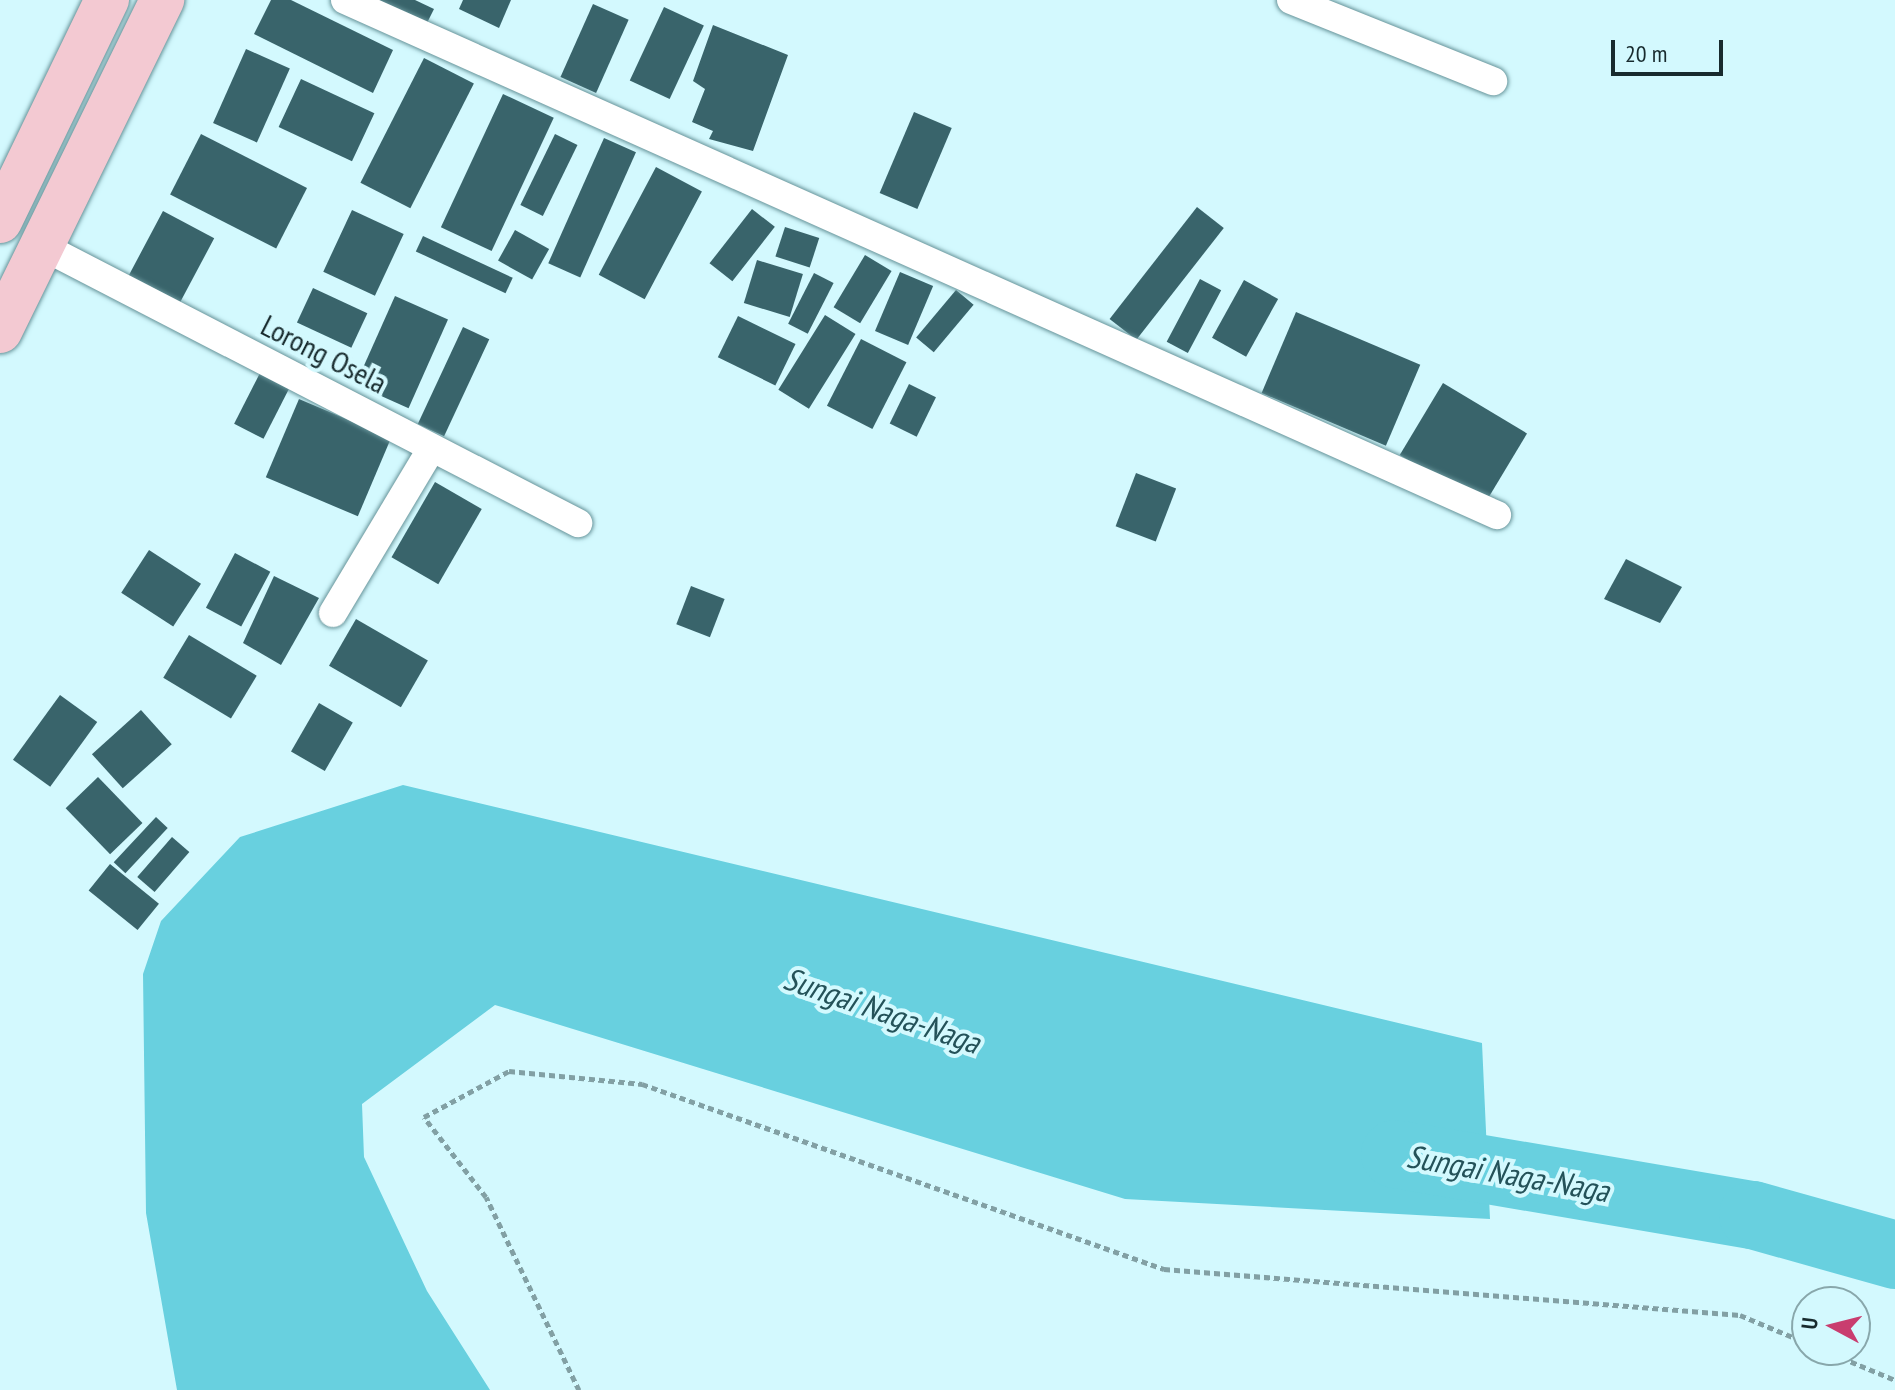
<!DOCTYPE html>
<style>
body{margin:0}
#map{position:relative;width:1895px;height:1390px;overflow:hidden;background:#d3f9fe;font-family:"PT Sans Narrow",sans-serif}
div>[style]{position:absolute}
.water>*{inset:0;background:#68d0df}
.river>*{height:68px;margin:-34px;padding:0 34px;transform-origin:34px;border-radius:34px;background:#68d0df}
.building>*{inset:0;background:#39646b;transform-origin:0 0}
.path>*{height:5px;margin-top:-2.5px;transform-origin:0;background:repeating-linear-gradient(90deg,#82a0a4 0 6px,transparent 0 10px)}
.roads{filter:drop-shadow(0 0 2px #669399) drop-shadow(0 0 2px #669399)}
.street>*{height:28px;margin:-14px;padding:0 14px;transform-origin:14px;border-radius:14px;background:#fff}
.highway>*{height:44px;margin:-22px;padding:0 22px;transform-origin:22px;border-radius:22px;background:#f3c9d2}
span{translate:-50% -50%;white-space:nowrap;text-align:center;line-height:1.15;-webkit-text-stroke:8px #d3f9fe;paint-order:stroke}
.street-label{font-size:30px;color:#182b2e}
.water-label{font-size:32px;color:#245259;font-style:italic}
.north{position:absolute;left:1791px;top:1286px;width:80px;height:80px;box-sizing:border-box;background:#d3f9fe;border:2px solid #88a7ab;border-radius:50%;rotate:277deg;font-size:22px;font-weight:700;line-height:32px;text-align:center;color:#182b2e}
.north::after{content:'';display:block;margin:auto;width:28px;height:36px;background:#c93d6f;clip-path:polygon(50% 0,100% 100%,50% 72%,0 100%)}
.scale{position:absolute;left:1611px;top:40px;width:112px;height:36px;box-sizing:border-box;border:4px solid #182b2e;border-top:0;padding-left:10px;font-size:24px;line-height:28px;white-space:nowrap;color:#182b2e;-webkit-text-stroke:6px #d3f9fe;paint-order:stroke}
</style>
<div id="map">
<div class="water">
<div style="clip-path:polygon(403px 785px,1482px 1043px,1490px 1219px,1125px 1199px,495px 1005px,362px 1104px,364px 1157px,427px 1291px,490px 1390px,177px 1390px,146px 1213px,143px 974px,161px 921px,240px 837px)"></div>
</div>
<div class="river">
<div style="left:1395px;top:1154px;width:363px;rotate:9.7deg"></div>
<div style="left:1753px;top:1215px;width:148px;rotate:15.7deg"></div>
</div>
<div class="building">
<div style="clip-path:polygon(271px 0,291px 0,393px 50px,373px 93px,254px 34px)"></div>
<div style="clip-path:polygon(357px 0,415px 0,434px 9px,423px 31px)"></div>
<div style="clip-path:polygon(463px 0,511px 0,499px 28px,459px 9px)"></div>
<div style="left:593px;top:4px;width:39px;height:80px;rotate:24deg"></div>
<div style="left:664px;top:7px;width:44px;height:81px;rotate:25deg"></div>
<div style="clip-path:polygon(713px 25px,788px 55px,753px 151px,709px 139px,713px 131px,692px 122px,705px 89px,693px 81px)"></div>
<div style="left:246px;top:49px;width:48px;height:81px;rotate:24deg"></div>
<div style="left:424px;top:58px;width:56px;height:140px;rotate:27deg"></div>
<div style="left:301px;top:79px;width:81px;height:53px;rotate:25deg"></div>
<div style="left:503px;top:94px;width:56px;height:147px;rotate:25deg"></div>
<div style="left:914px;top:112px;width:41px;height:88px;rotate:23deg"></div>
<div style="left:201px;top:134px;width:119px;height:68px;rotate:27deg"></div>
<div style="left:555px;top:134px;width:25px;height:79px;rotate:26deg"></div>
<div style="left:604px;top:138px;width:35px;height:137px;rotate:24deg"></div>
<div style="left:656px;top:167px;width:52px;height:122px;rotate:28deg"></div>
<div style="left:1197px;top:207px;width:34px;height:142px;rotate:38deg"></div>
<div style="left:752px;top:209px;width:29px;height:69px;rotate:38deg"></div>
<div style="left:352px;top:210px;width:57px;height:68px;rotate:25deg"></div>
<div style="left:163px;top:211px;width:58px;height:80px;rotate:28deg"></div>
<div style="left:785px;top:227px;width:36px;height:31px;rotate:18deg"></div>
<div style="left:515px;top:230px;width:39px;height:35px;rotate:29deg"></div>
<div style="left:423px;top:236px;width:99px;height:17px;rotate:25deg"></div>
<div style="left:865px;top:255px;width:31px;height:61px;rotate:31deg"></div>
<div style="left:757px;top:260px;width:48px;height:45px;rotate:17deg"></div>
<div style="left:900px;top:272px;width:36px;height:64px;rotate:23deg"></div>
<div style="left:814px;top:273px;width:22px;height:57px;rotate:27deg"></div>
<div style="left:1200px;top:279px;width:24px;height:71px;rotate:28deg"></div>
<div style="left:1244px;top:280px;width:39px;height:66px;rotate:29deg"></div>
<div style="left:313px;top:288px;width:60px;height:38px;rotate:25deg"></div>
<div style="left:956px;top:290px;width:23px;height:62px;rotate:40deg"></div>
<div style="left:395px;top:296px;width:58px;height:97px;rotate:24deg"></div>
<div style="left:1296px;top:312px;width:135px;height:88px;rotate:23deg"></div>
<div style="left:825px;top:315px;width:36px;height:88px;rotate:32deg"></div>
<div style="left:738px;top:316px;width:64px;height:46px;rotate:26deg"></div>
<div style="left:463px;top:327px;width:29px;height:107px;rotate:25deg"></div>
<div style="left:861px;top:339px;width:51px;height:75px;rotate:27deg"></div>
<div style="left:260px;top:373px;width:33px;height:57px;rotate:27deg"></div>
<div style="left:1443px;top:383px;width:98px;height:84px;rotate:31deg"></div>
<div style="left:909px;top:384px;width:30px;height:44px;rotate:26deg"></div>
<div style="left:299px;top:399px;width:100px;height:85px;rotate:23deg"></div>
<div style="left:1136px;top:473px;width:43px;height:57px;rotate:21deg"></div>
<div style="left:435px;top:482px;width:54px;height:87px;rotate:30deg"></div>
<div style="left:149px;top:550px;width:62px;height:51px;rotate:33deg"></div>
<div style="left:235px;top:553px;width:40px;height:62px;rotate:28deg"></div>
<div style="clip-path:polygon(1626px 559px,1682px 587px,1660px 623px,1604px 599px)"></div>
<div style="clip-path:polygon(274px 576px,319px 598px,281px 665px,243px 643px)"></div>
<div style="left:691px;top:586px;width:36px;height:41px;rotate:21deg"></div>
<div style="left:356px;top:619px;width:83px;height:54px;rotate:30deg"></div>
<div style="left:189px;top:635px;width:79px;height:50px;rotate:31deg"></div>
<div style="left:60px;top:695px;width:46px;height:80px;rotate:36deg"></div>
<div style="left:319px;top:703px;width:39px;height:56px;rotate:30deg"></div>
<div style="left:141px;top:710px;width:46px;height:66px;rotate:48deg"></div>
<div style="left:98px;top:777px;width:64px;height:45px;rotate:46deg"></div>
<div style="left:156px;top:817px;width:16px;height:62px;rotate:43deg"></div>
<div style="left:172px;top:837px;width:23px;height:53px;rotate:41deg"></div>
<div style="left:110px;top:864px;width:63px;height:34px;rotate:39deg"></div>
</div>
<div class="path">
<div style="left:1823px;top:1350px;width:78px;rotate:22.6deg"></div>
<div style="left:579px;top:1390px;width:214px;rotate:-115.7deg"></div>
<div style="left:486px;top:1197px;width:101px;rotate:-127.8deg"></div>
<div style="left:424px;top:1117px;width:97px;rotate:-28.4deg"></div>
<div style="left:509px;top:1071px;width:134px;rotate:5.6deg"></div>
<div style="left:642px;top:1084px;width:554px;rotate:19.51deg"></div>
<div style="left:1164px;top:1269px;width:578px;rotate:4.57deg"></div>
<div style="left:1740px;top:1315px;width:73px;rotate:22.7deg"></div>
</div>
<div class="roads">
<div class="street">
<div style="left:345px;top:0;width:1262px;rotate:24.09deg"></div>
<div style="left:1291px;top:0;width:218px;rotate:21.9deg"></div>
<div style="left:40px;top:245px;width:606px;rotate:27.33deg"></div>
<div style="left:333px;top:613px;width:191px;rotate:-59.1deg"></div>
</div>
<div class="highway">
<div style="left:0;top:221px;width:246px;rotate:-64.2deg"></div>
<div style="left:0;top:331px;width:369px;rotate:-63.9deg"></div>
</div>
</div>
<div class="street-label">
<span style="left:324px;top:354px;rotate:27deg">Lorong Osela</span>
</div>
<div class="water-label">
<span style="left:882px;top:1010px;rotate:19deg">Sungai Naga-Naga</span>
<span style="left:1508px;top:1173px;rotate:10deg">Sungai Naga-Naga</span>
</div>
<div class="north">U</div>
<div class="scale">20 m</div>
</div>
